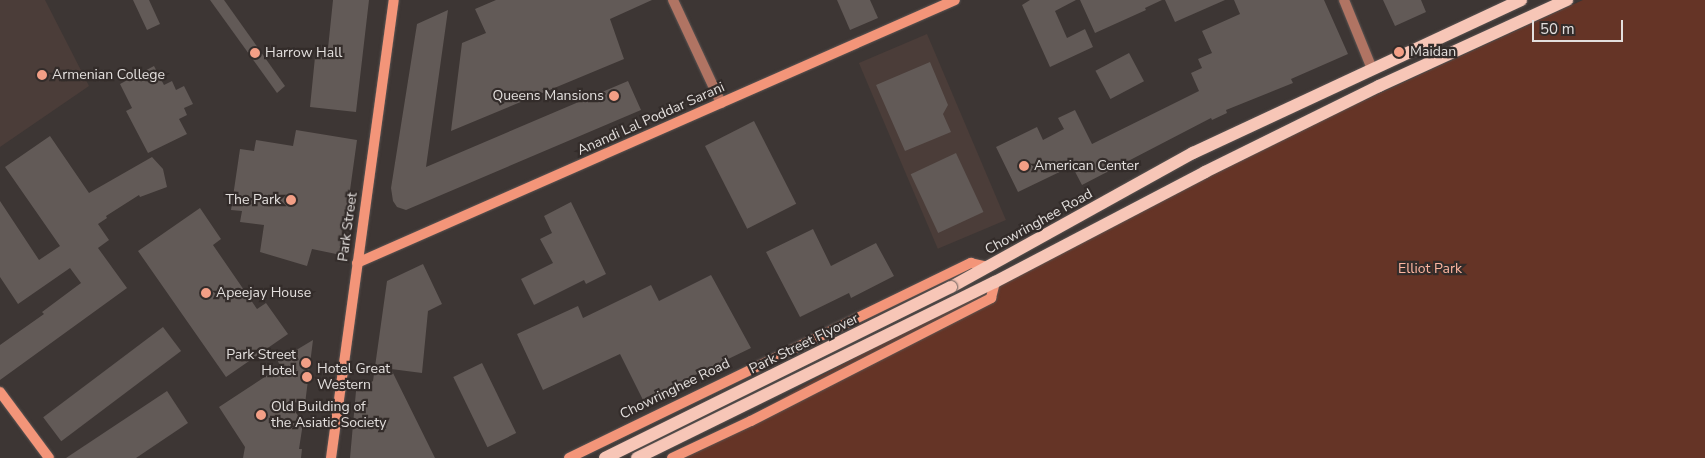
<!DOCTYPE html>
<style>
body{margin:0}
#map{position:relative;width:1705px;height:458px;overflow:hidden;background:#3d3634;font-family:"Nunito Sans",sans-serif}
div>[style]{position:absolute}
.built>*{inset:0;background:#4b3d39;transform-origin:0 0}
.green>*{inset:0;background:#653426}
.building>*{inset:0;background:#625a57;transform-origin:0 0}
.roads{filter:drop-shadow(0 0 1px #5b5452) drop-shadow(0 0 1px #5b5452)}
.street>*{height:10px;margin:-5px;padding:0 5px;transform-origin:5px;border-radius:5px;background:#b07463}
.secondary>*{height:10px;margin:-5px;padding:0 5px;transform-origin:5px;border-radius:5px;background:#f39579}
.primary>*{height:12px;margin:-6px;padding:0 6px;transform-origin:6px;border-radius:6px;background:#f7c6b7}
.bridges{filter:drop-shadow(0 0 1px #5b5452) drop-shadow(0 0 1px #5b5452)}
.primary-bridge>*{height:12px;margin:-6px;padding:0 6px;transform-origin:6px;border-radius:6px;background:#f7c6b7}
.dots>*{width:14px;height:14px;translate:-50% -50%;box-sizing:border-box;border:2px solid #332c2a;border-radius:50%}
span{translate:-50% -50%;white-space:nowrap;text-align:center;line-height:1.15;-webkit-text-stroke:4.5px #332c2a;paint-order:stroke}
.poi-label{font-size:14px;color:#e3dfdd}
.left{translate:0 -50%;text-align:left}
.right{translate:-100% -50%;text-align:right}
.street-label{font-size:14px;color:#e3dfdd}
.park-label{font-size:14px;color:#fcb5a0}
.scale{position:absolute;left:1532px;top:20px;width:91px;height:22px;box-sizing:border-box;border:2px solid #e3dfdd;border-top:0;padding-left:6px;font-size:15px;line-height:18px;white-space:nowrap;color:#e3dfdd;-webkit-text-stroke:4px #332c2a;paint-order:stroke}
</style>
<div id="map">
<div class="built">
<div style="clip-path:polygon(0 0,45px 0,89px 86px,0 147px)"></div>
<div style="left:927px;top:34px;width:202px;height:74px;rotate:67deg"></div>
</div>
<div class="green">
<div style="clip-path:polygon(1583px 0,1705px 0,1705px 458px,678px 458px,819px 377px,1187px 182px)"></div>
</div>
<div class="building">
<div style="clip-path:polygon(133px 0,149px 0,160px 24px,147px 30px)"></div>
<div style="clip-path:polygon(210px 0,224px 0,285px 86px,277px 93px)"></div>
<div style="clip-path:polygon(333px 0,369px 0,356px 112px,310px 107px,315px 57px,327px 58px)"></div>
<div style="clip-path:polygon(496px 0,652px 0,610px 19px,624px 59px,451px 131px,462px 43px,486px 33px,475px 9px)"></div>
<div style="clip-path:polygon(837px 0,870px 0,878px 18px,850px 30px)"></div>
<div style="clip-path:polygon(1030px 0,1076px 0,1055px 11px,1067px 38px,1085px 29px,1093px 47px,1050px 67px,1022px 5px)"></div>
<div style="clip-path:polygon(1080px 0,1162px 0,1145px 8px,1146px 10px,1095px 33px)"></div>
<div style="clip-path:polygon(1165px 0,1225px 0,1175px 22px)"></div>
<div style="clip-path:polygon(1234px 0,1324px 0,1348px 54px,1291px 79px,1293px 83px,1226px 110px,1227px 113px,1212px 120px,1211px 118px,1082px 185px,1072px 166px,1018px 192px,996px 147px,1037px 127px,1043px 140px,1064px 129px,1058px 118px,1075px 110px,1092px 144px,1199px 91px,1191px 73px,1202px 68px,1198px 59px,1212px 53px,1202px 31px,1240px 14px)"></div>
<div style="clip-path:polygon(1383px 0,1421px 0,1426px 12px,1395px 26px)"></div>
<div style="clip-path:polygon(448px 10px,426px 167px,628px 81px,641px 110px,406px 210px,397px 207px,393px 201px,391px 188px,417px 24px)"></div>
<div style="left:1129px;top:53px;width:32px;height:38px;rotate:62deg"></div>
<div style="clip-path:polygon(930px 62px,948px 105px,943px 114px,951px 132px,905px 151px,876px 85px)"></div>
<div style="clip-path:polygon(154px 66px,164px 85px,172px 81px,176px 90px,184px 86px,193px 104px,184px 108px,187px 115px,179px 119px,187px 134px,148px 153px,126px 111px,132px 108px,120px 84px)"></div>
<div style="left:754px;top:121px;width:93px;height:55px;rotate:63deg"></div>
<div style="clip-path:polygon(296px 130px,357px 140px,341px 255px,312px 249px,307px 266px,260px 252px,264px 225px,240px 222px,242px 211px,231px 210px,240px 149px,254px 151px,256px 140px,293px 146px)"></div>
<div style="clip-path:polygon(50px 136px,89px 193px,152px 157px,163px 169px,167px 187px,140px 197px,139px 195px,106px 216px,107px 218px,98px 224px,109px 240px,98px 248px,127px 288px,0 380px,0 345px,44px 314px,42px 312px,81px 283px,70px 268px,18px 304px,0 277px,0 201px,39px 260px,60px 246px,5px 167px)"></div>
<div style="left:956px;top:153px;width:65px;height:50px;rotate:65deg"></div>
<div style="clip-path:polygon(571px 202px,606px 274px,586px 284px,584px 280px,534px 305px,521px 279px,553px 263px,540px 239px,552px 233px,544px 216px)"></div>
<div style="clip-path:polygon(200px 208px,221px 239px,213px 245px,257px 309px,266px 303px,288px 334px,226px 377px,138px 251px)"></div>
<div style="clip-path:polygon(813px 229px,831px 266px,876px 243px,894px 276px,851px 298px,849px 293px,800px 317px,766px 252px)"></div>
<div style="clip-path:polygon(423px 264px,442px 304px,428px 311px,422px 373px,391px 369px,435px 458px,350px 458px,356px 391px,373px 381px,387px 281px)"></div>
<div style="clip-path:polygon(711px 275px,751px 348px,643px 400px,620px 354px,543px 390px,517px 334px,578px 306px,583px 318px,651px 285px,659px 301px)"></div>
<div style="left:163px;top:327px;width:30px;height:150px;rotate:53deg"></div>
<div style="clip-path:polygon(313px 340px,305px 404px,288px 401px,303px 423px,299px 449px,302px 449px,301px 458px,243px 458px,245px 447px,219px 407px,280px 367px,278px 361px)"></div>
<div style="left:482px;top:363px;width:78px;height:32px;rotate:64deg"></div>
<div style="clip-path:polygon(167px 391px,188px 423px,136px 458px,66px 458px)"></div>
</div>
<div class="roads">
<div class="street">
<div style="left:673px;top:0;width:114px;rotate:65deg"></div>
<div style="left:1344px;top:0;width:74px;rotate:67.9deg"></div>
</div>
<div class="secondary">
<div style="left:357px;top:263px;width:653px;rotate:-23.74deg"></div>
<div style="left:0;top:392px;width:82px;rotate:53.4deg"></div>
<div style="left:331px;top:458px;width:462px;rotate:-82.2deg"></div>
<div style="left:569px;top:458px;width:447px;rotate:-25.9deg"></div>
<div style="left:971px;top:263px;width:18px;rotate:13deg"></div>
<div style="left:672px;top:458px;width:87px;rotate:-25.1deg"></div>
<div style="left:751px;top:421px;width:270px;rotate:-27.1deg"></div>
<div style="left:991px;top:298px;width:16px;rotate:-76deg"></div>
</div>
<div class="primary">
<div style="left:951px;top:287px;width:277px;rotate:-29deg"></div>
<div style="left:1193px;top:153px;width:362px;rotate:-25deg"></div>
<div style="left:637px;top:458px;width:399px;rotate:-26.2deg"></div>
<div style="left:995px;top:282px;width:237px;rotate:-27.6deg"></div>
<div style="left:1205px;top:172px;width:194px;rotate:-26.3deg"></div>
<div style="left:1379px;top:86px;width:207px;rotate:-24.6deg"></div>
</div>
</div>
<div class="bridges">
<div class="primary-bridge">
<div style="left:605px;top:458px;width:386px;rotate:-26.3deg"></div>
</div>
</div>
<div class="dots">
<div style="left:1399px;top:52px;background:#f39f86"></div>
<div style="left:255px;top:53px;background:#f39f86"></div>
<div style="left:42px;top:75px;background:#f39f86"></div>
<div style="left:614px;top:96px;background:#f39f86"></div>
<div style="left:1024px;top:166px;background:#f39f86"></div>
<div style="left:291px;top:200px;background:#f39f86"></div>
<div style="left:206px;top:293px;background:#f39f86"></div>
<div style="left:306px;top:363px;background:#f39f86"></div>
<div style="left:307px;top:377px;background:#f39f86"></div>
<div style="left:261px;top:415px;background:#f39f86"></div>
</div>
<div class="poi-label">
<span class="left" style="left:1410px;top:52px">Maidan</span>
<span class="left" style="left:265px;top:53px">Harrow Hall</span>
<span class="left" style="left:52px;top:75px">Armenian College</span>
<span class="right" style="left:604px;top:96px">Queens Mansions</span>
<span class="left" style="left:1034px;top:166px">American Center</span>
<span class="right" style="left:281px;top:200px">The Park</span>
<span class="left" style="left:216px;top:293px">Apeejay House</span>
<span class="right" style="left:296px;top:363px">Park Street<br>Hotel</span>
<span class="left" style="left:317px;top:377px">Hotel Great<br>Western</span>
<span class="left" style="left:271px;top:415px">Old Building of<br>the Asiatic Society</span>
</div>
<div class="street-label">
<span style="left:651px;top:119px;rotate:-24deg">Anandi Lal Poddar Sarani</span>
<span style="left:1039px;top:222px;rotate:-29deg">Chowringhee Road</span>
<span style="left:348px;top:227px;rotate:-82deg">Park Street</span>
<span style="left:804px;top:344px;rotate:-26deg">Park Street Flyover</span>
<span style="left:675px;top:389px;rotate:-26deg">Chowringhee Road</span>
</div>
<div class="park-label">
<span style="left:1430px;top:269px">Elliot Park</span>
</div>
<div class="scale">50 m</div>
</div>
